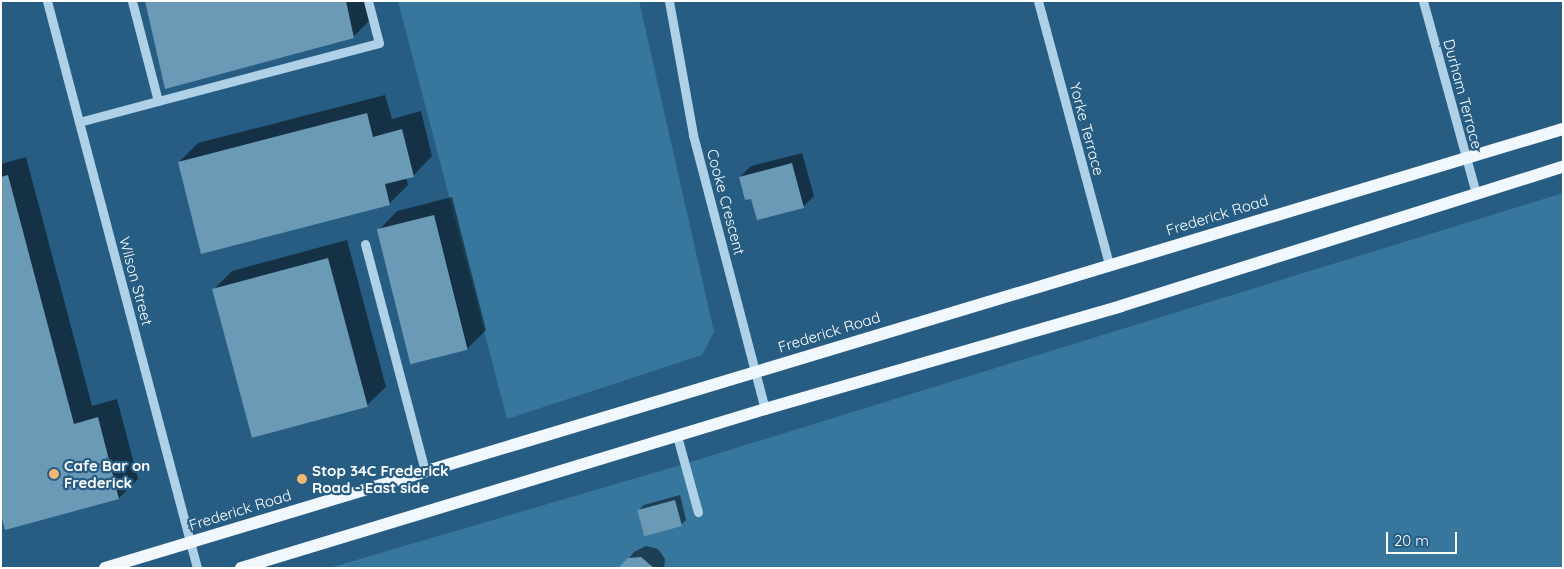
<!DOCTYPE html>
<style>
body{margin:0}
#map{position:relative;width:1564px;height:569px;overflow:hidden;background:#275d82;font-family:Quicksand,sans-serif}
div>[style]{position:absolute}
.green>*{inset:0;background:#37769d}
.shadow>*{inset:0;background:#0007}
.building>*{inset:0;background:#6b9ab7;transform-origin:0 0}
.minor>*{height:9px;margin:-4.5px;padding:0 4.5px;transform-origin:4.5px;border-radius:4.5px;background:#afd1e7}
.major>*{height:12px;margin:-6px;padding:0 6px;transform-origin:6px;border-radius:6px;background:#f0f7fd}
.dots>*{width:14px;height:14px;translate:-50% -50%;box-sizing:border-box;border:2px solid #275d82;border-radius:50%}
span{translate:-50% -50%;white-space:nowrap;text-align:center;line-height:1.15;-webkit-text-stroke:4.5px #275d82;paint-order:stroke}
.street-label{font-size:15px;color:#fff}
.poi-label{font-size:15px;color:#fff;font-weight:700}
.left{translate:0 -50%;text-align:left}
.frame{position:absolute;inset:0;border:2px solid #fff;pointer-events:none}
.scale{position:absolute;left:1386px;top:532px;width:71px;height:22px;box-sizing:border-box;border:2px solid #fff;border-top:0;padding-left:6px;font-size:15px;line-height:18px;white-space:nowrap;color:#fff;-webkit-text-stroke:4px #275d82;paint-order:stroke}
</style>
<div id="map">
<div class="green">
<div style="clip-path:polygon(398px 1px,639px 1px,714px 332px,702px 355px,507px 419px)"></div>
<div style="clip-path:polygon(1563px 193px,1563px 568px,329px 568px,684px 464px)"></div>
</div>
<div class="shadow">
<div style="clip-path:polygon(146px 1px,368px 1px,372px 18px,353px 37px)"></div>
<div style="clip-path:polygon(385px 95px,392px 119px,421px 111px,432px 156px,414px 175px,406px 177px,408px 185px,389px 204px,179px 162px,198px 143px)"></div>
<div style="clip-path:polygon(802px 153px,814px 196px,803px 207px,752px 197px,740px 177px,751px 166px)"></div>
<div style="clip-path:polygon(26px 157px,92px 406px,117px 399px,138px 479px,119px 498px,6px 528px,1px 510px,1px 164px)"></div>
<div style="clip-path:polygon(452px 197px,486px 330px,467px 349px,379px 230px,397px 211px)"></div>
<div style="clip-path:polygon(347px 240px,386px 387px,367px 405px,213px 290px,232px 271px)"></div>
<div style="clip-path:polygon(680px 495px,686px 520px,681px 525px,639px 510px,644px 505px)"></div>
<div style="clip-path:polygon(646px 546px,658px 549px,665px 559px,664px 568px,621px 568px,634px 552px)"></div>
</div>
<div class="building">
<div style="clip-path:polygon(145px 1px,346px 1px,354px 38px,165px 89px)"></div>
<div style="clip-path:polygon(367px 113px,373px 137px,402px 129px,414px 177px,385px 184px,390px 205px,201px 254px,178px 162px)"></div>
<div style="clip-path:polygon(792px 163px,804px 208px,757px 220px,751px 199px,745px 200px,739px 177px)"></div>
<div style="clip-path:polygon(8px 175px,74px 424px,98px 417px,119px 499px,5px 530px,1px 515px,1px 177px)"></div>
<div style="left:434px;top:215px;width:139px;height:59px;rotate:76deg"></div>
<div style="left:328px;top:258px;width:154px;height:120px;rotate:75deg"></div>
<div style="left:675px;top:500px;width:27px;height:39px;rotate:75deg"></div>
<div style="clip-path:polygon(641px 557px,654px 568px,618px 568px,628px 558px)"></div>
</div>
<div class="minor">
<div style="left:47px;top:1px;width:587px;rotate:75.18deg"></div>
<div style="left:669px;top:1px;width:136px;rotate:79.8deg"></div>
<div style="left:693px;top:135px;width:283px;rotate:75.3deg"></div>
<div style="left:1038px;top:1px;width:272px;rotate:74.9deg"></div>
<div style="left:1423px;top:1px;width:199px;rotate:74.6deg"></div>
<div style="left:158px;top:101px;width:228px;rotate:-14.7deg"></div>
<div style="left:379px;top:43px;width:43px;rotate:-104.7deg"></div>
<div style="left:79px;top:122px;width:82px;rotate:-14.9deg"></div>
<div style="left:158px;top:101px;width:103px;rotate:-104.6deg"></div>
<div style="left:365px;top:244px;width:235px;rotate:75.2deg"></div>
<div style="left:677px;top:436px;width:79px;rotate:74.6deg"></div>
</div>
<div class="major">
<div style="left:105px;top:568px;width:1523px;rotate:-16.76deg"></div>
<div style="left:241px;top:568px;width:548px;rotate:-16.88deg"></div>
<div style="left:765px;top:409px;width:371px;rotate:-16.1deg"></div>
<div style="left:1121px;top:306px;width:463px;rotate:-17.5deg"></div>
</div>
<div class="dots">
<div style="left:54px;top:474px;background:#efb874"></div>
<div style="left:302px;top:479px;background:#efb874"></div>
</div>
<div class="street-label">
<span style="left:1463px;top:94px;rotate:75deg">Durham Terrace</span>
<span style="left:1087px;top:129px;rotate:75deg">Yorke Terrace</span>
<span style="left:726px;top:202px;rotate:75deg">Cooke Crescent</span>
<span style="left:1217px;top:215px;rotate:-17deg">Frederick Road</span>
<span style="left:136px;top:281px;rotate:75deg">Wilson Street</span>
<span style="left:829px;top:332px;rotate:-17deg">Frederick Road</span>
<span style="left:240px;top:510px;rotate:-17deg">Frederick Road</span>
</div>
<div class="poi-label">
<span class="left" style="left:64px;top:474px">Cafe Bar on<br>Frederick</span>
<span class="left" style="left:312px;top:479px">Stop 34C Frederick<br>Road - East side</span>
</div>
<div class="frame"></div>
<div class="scale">20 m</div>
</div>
